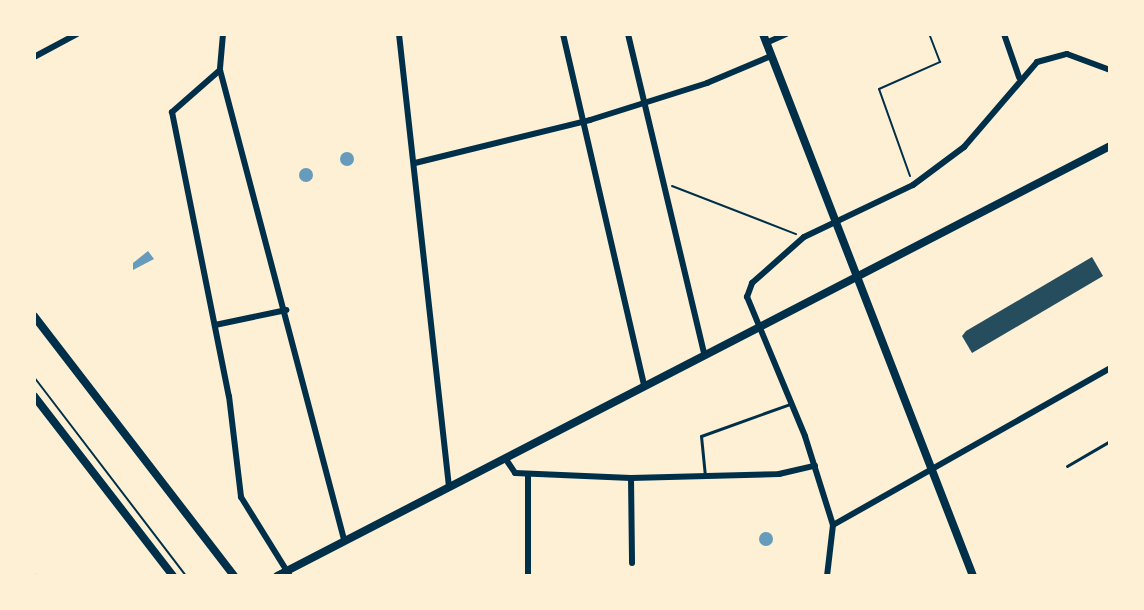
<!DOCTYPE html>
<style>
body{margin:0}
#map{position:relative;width:1144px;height:610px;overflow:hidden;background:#fdf0d5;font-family:"IBM Plex Sans",sans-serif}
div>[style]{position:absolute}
.water>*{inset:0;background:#669bbc}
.round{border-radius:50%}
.building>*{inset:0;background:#264d5e}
.path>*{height:2px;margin:-1px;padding:0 1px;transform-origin:1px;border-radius:1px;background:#003049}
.service>*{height:3px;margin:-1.5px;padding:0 1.5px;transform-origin:1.5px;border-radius:1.5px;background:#003049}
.minor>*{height:6px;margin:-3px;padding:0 3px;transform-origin:3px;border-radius:3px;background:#003049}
.tertiary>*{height:8px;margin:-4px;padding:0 4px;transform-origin:4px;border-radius:4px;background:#003049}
.secondary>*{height:8px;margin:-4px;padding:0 4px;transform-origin:4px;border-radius:4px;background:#003049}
span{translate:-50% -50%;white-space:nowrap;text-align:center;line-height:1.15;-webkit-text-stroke:5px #fdf0d5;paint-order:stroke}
.frame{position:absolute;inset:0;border:36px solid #fdf0d5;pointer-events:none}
</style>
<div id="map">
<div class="water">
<div class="round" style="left:340px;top:152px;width:14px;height:14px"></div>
<div class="round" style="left:299px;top:168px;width:14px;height:14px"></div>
<div style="clip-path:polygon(148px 251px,154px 259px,133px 270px,133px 263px)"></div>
<div class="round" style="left:759px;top:532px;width:14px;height:14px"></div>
</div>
<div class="building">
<div style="clip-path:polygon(1092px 257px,1103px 276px,972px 353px,962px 336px,966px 331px)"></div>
</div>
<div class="path">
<div style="left:910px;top:176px;width:92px;rotate:-109.6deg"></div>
<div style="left:879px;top:89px;width:67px;rotate:-23.9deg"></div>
<div style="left:940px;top:62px;width:30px;rotate:-111deg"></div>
<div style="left:672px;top:186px;width:133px;rotate:21.2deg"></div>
<div style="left:34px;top:377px;width:250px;rotate:52.6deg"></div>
<div style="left:34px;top:573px;width:4px;rotate:45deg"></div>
</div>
<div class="service">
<div style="left:1067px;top:466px;width:50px;rotate:-30.2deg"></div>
<div style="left:705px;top:476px;width:40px;rotate:-95.7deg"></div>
<div style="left:701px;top:436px;width:95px;rotate:-19.8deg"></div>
</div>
<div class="minor">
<div style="left:223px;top:34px;width:36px;rotate:95deg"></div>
<div style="left:220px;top:70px;width:64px;rotate:138.8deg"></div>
<div style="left:172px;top:112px;width:290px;rotate:78.7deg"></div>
<div style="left:229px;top:396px;width:102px;rotate:83.2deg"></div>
<div style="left:241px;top:497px;width:93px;rotate:58.2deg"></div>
<div style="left:399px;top:34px;width:455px;rotate:83.7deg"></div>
<div style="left:563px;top:34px;width:359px;rotate:77deg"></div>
<div style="left:628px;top:34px;width:329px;rotate:76.6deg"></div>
<div style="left:1004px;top:34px;width:46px;rotate:70.8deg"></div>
<div style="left:766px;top:43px;width:22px;rotate:-24deg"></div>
<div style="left:34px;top:57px;width:49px;rotate:-28.1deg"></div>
<div style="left:220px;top:70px;width:485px;rotate:75.2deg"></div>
<div style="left:415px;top:163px;width:180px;rotate:-13.8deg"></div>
<div style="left:590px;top:120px;width:123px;rotate:-17.5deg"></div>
<div style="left:707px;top:83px;width:69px;rotate:-22.9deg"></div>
<div style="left:215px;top:325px;width:73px;rotate:-11.9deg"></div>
<div style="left:505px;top:458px;width:18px;rotate:56deg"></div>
<div style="left:515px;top:473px;width:116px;rotate:2.5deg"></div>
<div style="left:631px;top:478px;width:148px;rotate:-1.5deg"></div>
<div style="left:779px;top:474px;width:37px;rotate:-13deg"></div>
<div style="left:631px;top:478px;width:85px;rotate:89.3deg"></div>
<div style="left:833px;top:525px;width:318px;rotate:-29.5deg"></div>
<div style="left:528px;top:576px;width:101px;rotate:-90deg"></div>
<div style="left:827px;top:576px;width:51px;rotate:-83.3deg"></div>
<div style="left:833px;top:525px;width:93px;rotate:-107.5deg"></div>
<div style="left:805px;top:436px;width:151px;rotate:-112.6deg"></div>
<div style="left:747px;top:297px;width:15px;rotate:-70deg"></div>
<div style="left:752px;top:283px;width:69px;rotate:-41.5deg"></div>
<div style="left:804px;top:237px;width:121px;rotate:-25.5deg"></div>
<div style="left:913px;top:185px;width:64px;rotate:-36.7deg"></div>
<div style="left:964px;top:147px;width:112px;rotate:-49.3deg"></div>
<div style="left:1037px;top:62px;width:31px;rotate:-15deg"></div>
<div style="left:1067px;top:54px;width:46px;rotate:20.4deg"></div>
</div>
<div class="tertiary">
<div style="left:34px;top:316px;width:328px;rotate:52.4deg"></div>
<div style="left:34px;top:396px;width:227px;rotate:52.3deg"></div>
<div style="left:277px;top:576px;width:937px;rotate:-27.3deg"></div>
</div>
<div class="secondary">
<div style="left:763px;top:34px;width:581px;rotate:68.82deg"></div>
</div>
<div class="frame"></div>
</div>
